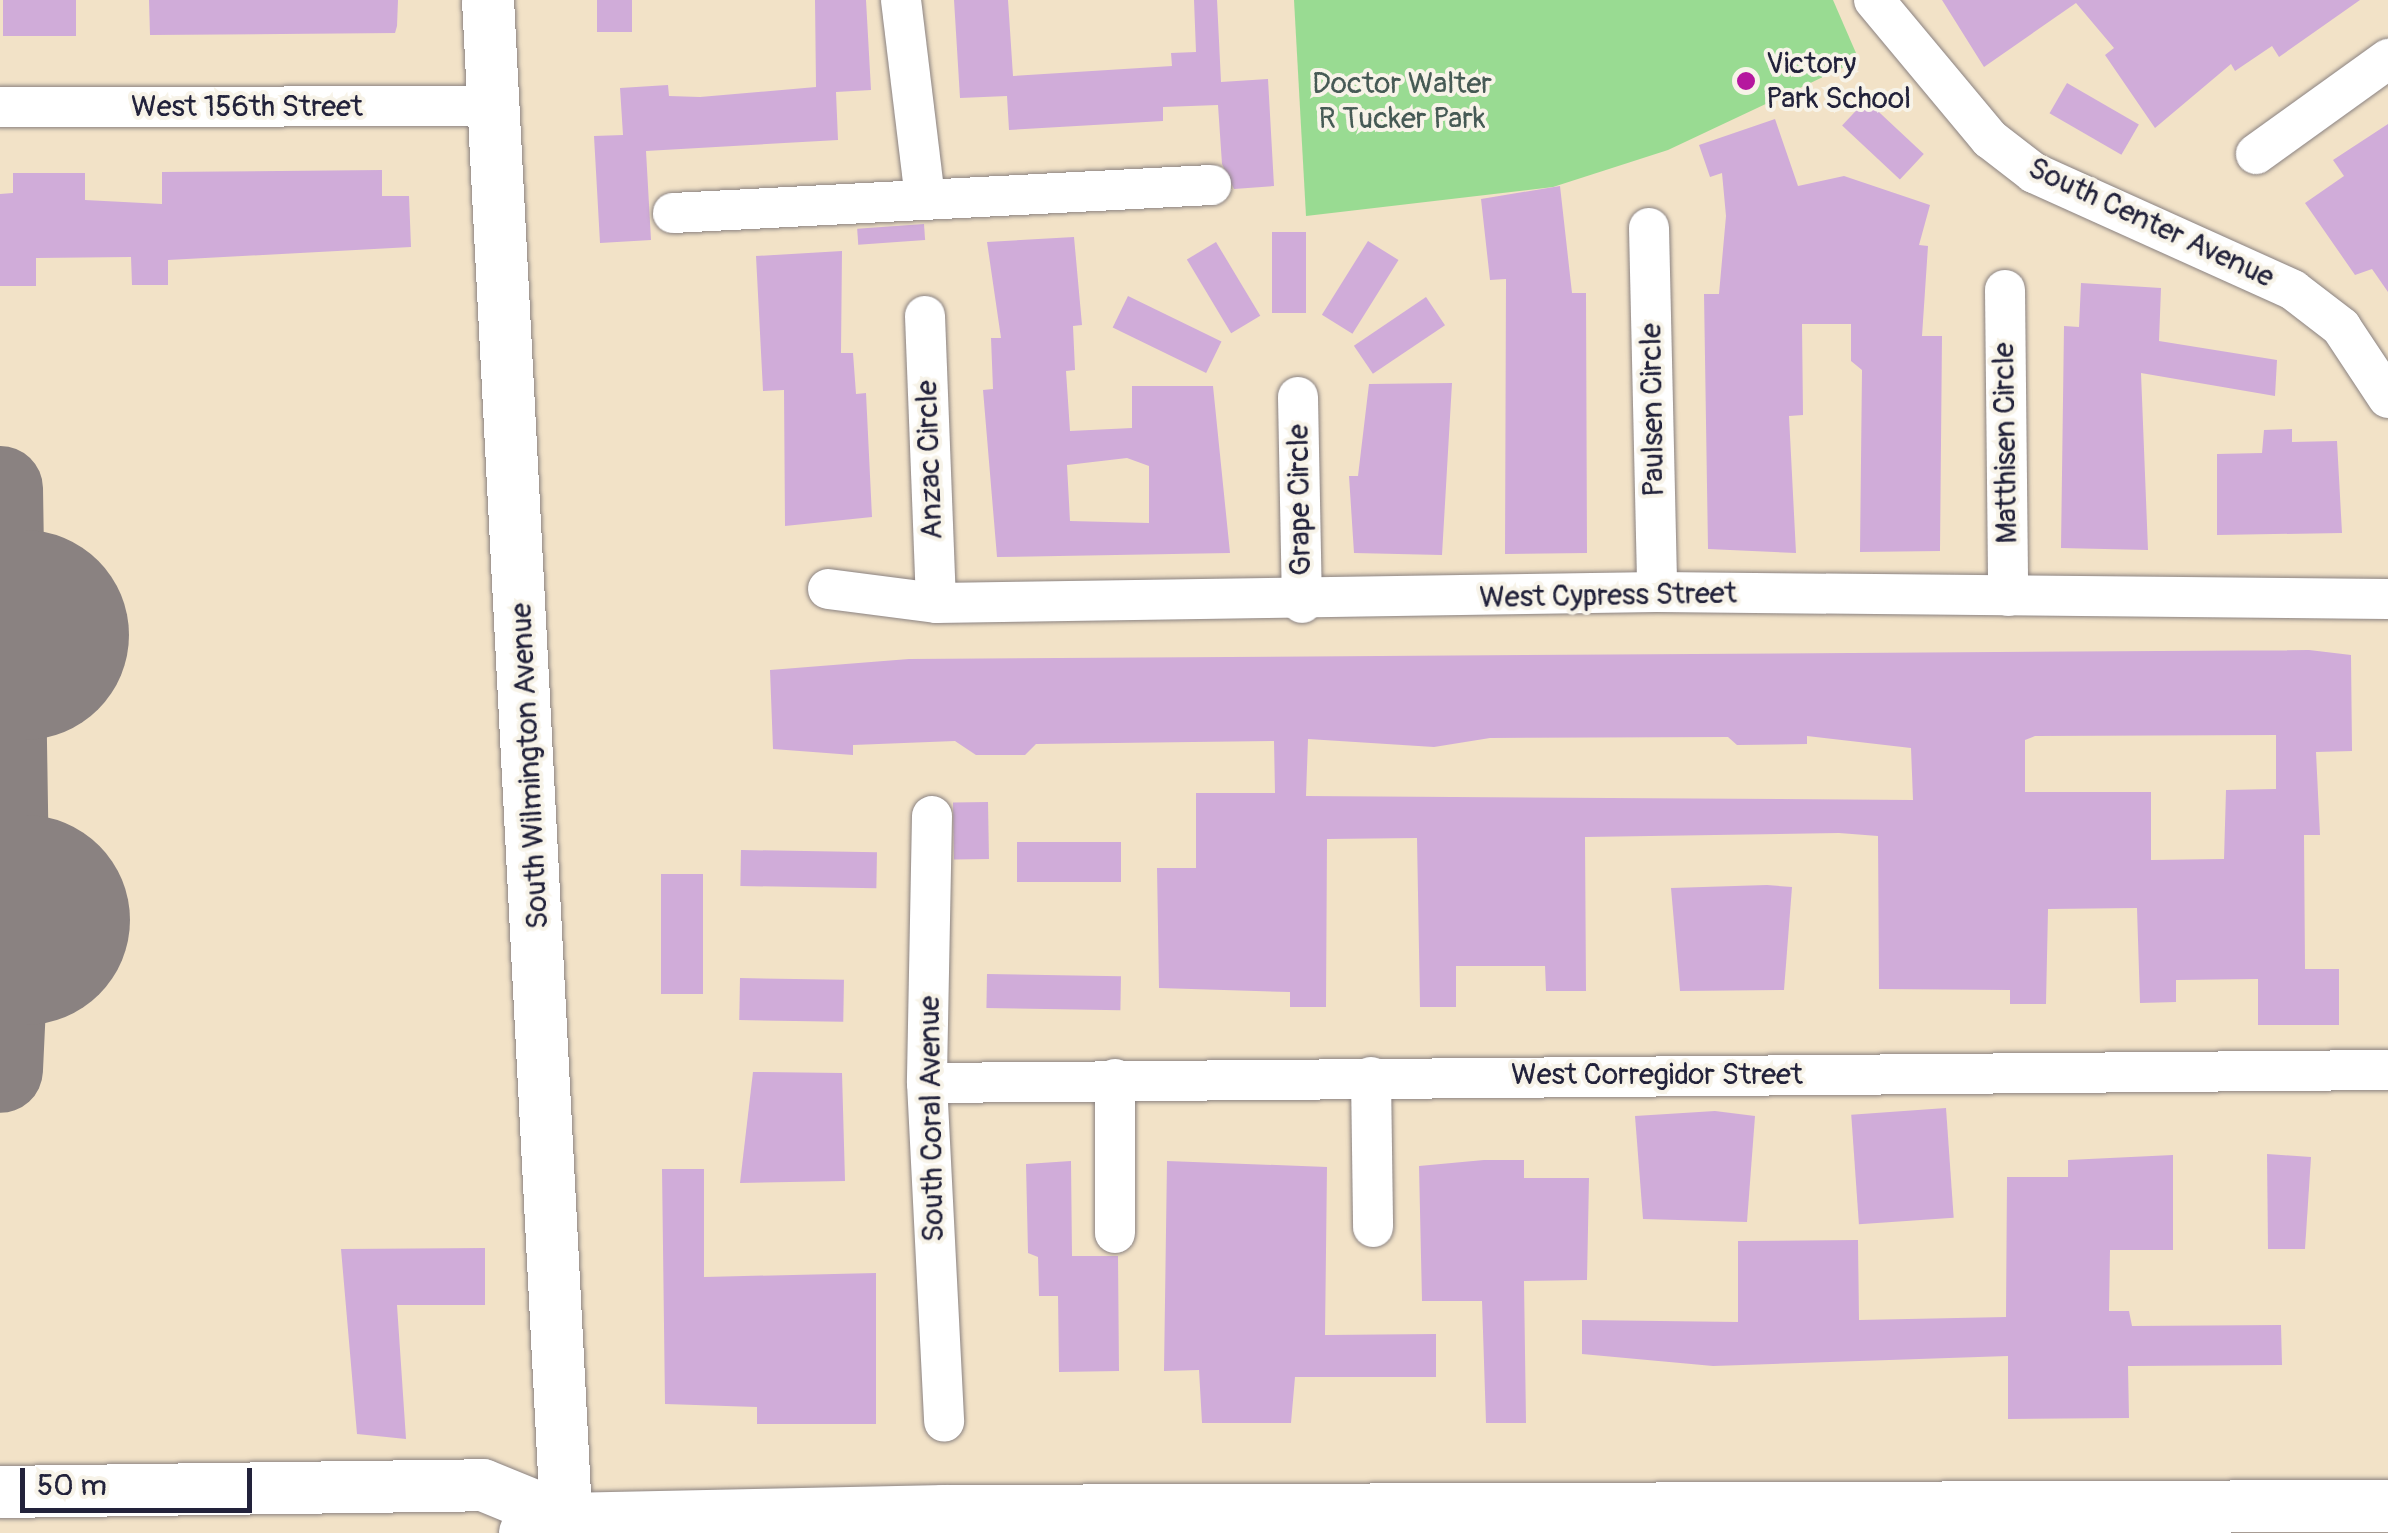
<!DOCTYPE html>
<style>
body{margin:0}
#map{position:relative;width:2388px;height:1533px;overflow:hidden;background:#f2e2c7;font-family:Pangolin,sans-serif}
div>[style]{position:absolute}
.green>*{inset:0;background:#99db92}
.taxiway>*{height:85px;margin:-42.5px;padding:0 42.5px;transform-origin:42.5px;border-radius:42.5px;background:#8a8281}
.runway>*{height:210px;margin:-105px;padding:0 105px;transform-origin:105px;border-radius:105px;background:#8a8281}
.building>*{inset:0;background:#d0acd9;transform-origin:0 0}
.roads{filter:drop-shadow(0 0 2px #8a8281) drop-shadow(0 0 2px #8a8281)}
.minor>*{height:40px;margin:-20px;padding:0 20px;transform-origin:20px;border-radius:20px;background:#fff}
.major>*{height:52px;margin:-26px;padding:0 26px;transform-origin:26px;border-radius:26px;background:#fff}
.dots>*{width:28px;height:28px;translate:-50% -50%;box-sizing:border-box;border:5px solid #f7f3e8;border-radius:50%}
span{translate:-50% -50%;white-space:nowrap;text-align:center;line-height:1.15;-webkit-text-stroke:8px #f7f3e8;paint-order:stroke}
.poi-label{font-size:30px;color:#22223b}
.left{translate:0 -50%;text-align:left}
.park-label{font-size:30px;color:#465a55}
.street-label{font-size:30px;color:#22223b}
.scale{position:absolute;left:20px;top:1468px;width:232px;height:45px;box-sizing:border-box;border:5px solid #22223b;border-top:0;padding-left:12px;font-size:30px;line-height:35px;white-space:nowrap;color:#22223b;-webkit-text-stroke:8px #f7f3e8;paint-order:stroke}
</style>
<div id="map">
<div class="green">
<div style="clip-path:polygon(1294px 0,1833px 0,1859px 60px,1668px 150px,1553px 187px,1306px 216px)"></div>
</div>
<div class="taxiway">
<div style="left:0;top:488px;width:432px;rotate:89.1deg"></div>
<div style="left:7px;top:920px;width:150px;rotate:92.7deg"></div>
</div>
<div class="runway">
<div style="left:0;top:635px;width:24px"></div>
<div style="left:0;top:920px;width:25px"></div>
</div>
<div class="building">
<div style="left:3px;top:0;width:73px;height:36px"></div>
<div style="clip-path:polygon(149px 0,398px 0,397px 26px,395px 33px,150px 35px)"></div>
<div style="left:597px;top:0;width:35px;height:32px"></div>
<div style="clip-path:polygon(815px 0,866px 0,871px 90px,836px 92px,838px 140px,646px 151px,651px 240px,600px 243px,594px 136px,623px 135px,620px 88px,668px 85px,669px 96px,700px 97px,816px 87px)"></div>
<div style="clip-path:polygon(954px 0,1008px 0,1013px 76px,1172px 66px,1171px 53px,1196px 52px,1194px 0,1217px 0,1221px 82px,1268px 79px,1274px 186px,1234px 189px,1222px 164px,1218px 105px,1163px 107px,1163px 121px,1009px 130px,1007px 96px,960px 98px)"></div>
<div style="clip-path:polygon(1942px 0,2360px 0,2279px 57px,2272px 46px,2235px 71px,2231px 64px,2155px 128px,2105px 55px,2114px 48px,2076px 3px,1984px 67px)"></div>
<div style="left:2067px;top:83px;width:83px;height:35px;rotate:30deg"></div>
<div style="left:1866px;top:100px;width:79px;height:35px;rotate:43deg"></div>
<div style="clip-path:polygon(1775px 119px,1798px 186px,1844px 176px,1930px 205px,1919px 245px,1928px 246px,1922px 336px,1942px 336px,1940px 551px,1860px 552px,1862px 370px,1851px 361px,1851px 324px,1802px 324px,1803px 415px,1789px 416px,1796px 553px,1708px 549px,1704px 294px,1719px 294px,1726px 216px,1722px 173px,1710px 177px,1699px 145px)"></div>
<div style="clip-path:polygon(2388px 124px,2388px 292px,2372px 269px,2355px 275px,2305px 203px,2344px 176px,2333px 160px)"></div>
<div style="clip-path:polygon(382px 170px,382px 196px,409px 196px,411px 247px,168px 260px,168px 285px,132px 285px,131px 257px,36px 258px,36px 286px,0 286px,0 194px,13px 193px,13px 173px,85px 173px,85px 200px,162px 204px,162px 172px)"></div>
<div style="clip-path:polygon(1560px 186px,1572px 293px,1586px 293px,1587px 553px,1505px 554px,1506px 279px,1490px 280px,1481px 199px)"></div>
<div style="left:924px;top:224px;width:16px;height:67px;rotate:86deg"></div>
<div style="left:1272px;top:232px;width:34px;height:81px"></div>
<div style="clip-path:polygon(evenodd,1074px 237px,1082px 325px,1073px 326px,1075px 370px,1066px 371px,1070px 431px,1132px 428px,1132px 386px,1213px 386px,1230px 553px,997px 557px,983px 390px,993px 389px,991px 338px,1001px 338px,987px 242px,1074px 237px,1127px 458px,1149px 466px,1149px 523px,1070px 521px,1067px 465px,1127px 458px)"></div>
<div style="left:1368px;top:241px;width:36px;height:87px;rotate:32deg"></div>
<div style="left:1216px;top:242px;width:86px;height:34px;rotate:59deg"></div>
<div style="clip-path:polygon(842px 251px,841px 353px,853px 353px,856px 394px,866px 393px,872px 517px,785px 526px,784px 390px,763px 391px,756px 256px)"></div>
<div style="clip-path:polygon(2081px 283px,2161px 288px,2159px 341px,2277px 360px,2275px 396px,2141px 373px,2148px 550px,2061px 548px,2064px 326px,2079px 327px)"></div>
<div style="left:1128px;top:296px;width:104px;height:35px;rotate:26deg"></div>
<div style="left:1426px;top:297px;width:34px;height:87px;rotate:56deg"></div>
<div style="clip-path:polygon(1452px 383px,1442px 555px,1354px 553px,1349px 476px,1358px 476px,1369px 384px)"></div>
<div style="clip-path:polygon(2292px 429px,2292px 442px,2337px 441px,2342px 533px,2217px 535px,2217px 454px,2262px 453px,2264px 430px)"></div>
<div style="clip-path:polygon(evenodd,2309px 650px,2351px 655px,2352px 751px,2316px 752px,2320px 835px,2304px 835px,2305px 969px,2339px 969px,2339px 1025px,2258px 1025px,2258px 979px,2176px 980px,2176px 1002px,2140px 1003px,2137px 908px,2048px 909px,2046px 1004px,2010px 1004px,2010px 990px,1879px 989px,1878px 836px,1839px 833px,1585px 837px,1586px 991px,1546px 991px,1545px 966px,1456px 966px,1456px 1007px,1420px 1007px,1417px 838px,1327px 839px,1326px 1007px,1290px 1007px,1290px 992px,1159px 988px,1157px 868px,1196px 868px,1196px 793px,1275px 793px,1274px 741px,1036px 744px,1025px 755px,976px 755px,955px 741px,853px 745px,853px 755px,773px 749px,770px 670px,909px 659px,2309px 650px,2276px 735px,2276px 789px,2226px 790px,2224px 859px,2151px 860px,2151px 792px,2025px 792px,2025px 740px,2035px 736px,2276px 735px,2309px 650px,1807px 736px,1911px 748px,1913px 800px,1306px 796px,1308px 739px,1434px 747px,1490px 738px,1728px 737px,1737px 745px,1807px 744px,1807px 736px)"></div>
<div style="left:988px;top:802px;width:57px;height:35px;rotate:89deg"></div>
<div style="left:1017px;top:842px;width:104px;height:40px"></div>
<div style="left:741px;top:850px;width:136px;height:36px;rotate:1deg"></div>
<div style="left:661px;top:874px;width:42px;height:120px"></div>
<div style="clip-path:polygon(1767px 885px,1792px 887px,1784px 990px,1680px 991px,1671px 888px)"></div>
<div style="left:987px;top:974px;width:134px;height:34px;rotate:1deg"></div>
<div style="left:740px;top:978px;width:104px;height:42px;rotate:1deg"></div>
<div style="clip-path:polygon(753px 1072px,842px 1073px,845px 1181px,740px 1183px)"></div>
<div style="left:1946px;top:1108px;width:110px;height:95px;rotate:86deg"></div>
<div style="clip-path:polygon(1715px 1111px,1755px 1116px,1747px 1222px,1643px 1219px,1635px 1116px)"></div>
<div style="clip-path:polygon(2267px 1154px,2311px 1157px,2305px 1249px,2268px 1249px)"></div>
<div style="clip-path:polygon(2173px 1155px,2173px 1250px,2110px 1250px,2109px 1311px,2129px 1311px,2132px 1326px,2281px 1325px,2282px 1365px,2128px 1366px,2129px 1418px,2008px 1419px,2008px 1356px,1713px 1366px,1582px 1354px,1582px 1320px,1738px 1322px,1738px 1241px,1858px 1240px,1859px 1320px,2006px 1317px,2007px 1177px,2068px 1177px,2068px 1160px)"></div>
<div style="clip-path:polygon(1484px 1160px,1524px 1160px,1524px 1178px,1589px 1178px,1587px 1280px,1524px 1281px,1526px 1423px,1486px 1423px,1482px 1301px,1422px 1301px,1419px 1166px)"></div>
<div style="clip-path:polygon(1071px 1161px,1072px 1256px,1118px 1256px,1119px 1371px,1059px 1372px,1058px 1296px,1039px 1296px,1038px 1257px,1028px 1253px,1026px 1164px)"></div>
<div style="clip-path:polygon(1167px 1161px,1327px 1167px,1325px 1335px,1436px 1334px,1436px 1377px,1295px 1377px,1291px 1423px,1202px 1423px,1199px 1370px,1164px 1371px)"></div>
<div style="clip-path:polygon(662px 1169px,704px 1169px,704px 1277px,876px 1273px,876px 1424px,757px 1424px,757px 1407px,665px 1404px)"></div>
<div style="clip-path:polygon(485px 1248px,485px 1305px,397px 1305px,406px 1439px,357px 1434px,341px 1249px)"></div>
</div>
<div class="roads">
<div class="minor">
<div style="left:901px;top:0;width:199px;rotate:83.1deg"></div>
<div style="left:1874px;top:0;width:181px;rotate:50.2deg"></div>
<div style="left:1990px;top:139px;width:56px;rotate:37.7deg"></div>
<div style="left:2034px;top:173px;width:284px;rotate:24.3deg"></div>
<div style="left:2293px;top:290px;width:61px;rotate:37.6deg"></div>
<div style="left:2341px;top:327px;width:85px;rotate:56.5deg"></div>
<div style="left:0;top:107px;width:494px;rotate:-0.1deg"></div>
<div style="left:2256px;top:154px;width:163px;rotate:-35.7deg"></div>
<div style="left:673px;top:213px;width:539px;rotate:-2.98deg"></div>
<div style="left:1649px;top:228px;width:364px;rotate:88.7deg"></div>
<div style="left:2005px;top:290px;width:306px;rotate:89.4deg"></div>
<div style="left:925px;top:316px;width:287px;rotate:87.8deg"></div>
<div style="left:1298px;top:397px;width:206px;rotate:88.9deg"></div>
<div style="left:828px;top:589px;width:109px;rotate:7.4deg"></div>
<div style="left:936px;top:603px;width:721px;rotate:-0.87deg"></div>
<div style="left:1657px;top:592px;width:731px;rotate:0.55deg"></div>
<div style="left:932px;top:816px;width:267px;rotate:91.1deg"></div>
<div style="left:927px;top:1083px;width:339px;rotate:87.1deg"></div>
<div style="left:1371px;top:1077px;width:150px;rotate:89.2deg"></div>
<div style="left:1115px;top:1079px;width:154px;rotate:90deg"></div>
<div style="left:927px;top:1083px;width:1461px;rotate:-0.51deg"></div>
</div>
<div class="major">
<div style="left:488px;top:0;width:1535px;rotate:87.05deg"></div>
<div style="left:0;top:1492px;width:483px;rotate:-0.8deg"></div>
<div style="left:483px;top:1485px;width:90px;rotate:22.3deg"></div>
<div style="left:525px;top:1533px;width:43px;rotate:-18.9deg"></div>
<div style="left:566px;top:1519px;width:377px;rotate:-1.2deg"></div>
<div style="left:943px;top:1511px;width:1445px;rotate:-0.2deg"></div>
</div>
</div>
<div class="dots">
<div style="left:1746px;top:81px;background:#b5179e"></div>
</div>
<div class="poi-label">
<span class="left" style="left:1766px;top:81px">Victory<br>Park School</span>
</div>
<div class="park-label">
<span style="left:1402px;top:101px">Doctor Walter<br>R Tucker Park</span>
</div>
<div class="street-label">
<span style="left:247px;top:107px">West 156th Street</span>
<span style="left:2151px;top:223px;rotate:25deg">South Center Avenue</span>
<span style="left:1653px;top:410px;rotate:-91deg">Paulsen Circle</span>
<span style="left:2006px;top:443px;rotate:-91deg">Matthisen Circle</span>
<span style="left:930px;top:460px;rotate:-92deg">Anzac Circle</span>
<span style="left:1300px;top:500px;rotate:-91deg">Grape Circle</span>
<span style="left:1608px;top:596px;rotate:-1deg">West Cypress Street</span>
<span style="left:530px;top:766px;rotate:-93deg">South Wilmington Avenue</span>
<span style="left:1657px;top:1075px">West Corregidor Street</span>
<span style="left:932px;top:1119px;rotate:-91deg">South Coral Avenue</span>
</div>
<div class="scale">50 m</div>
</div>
